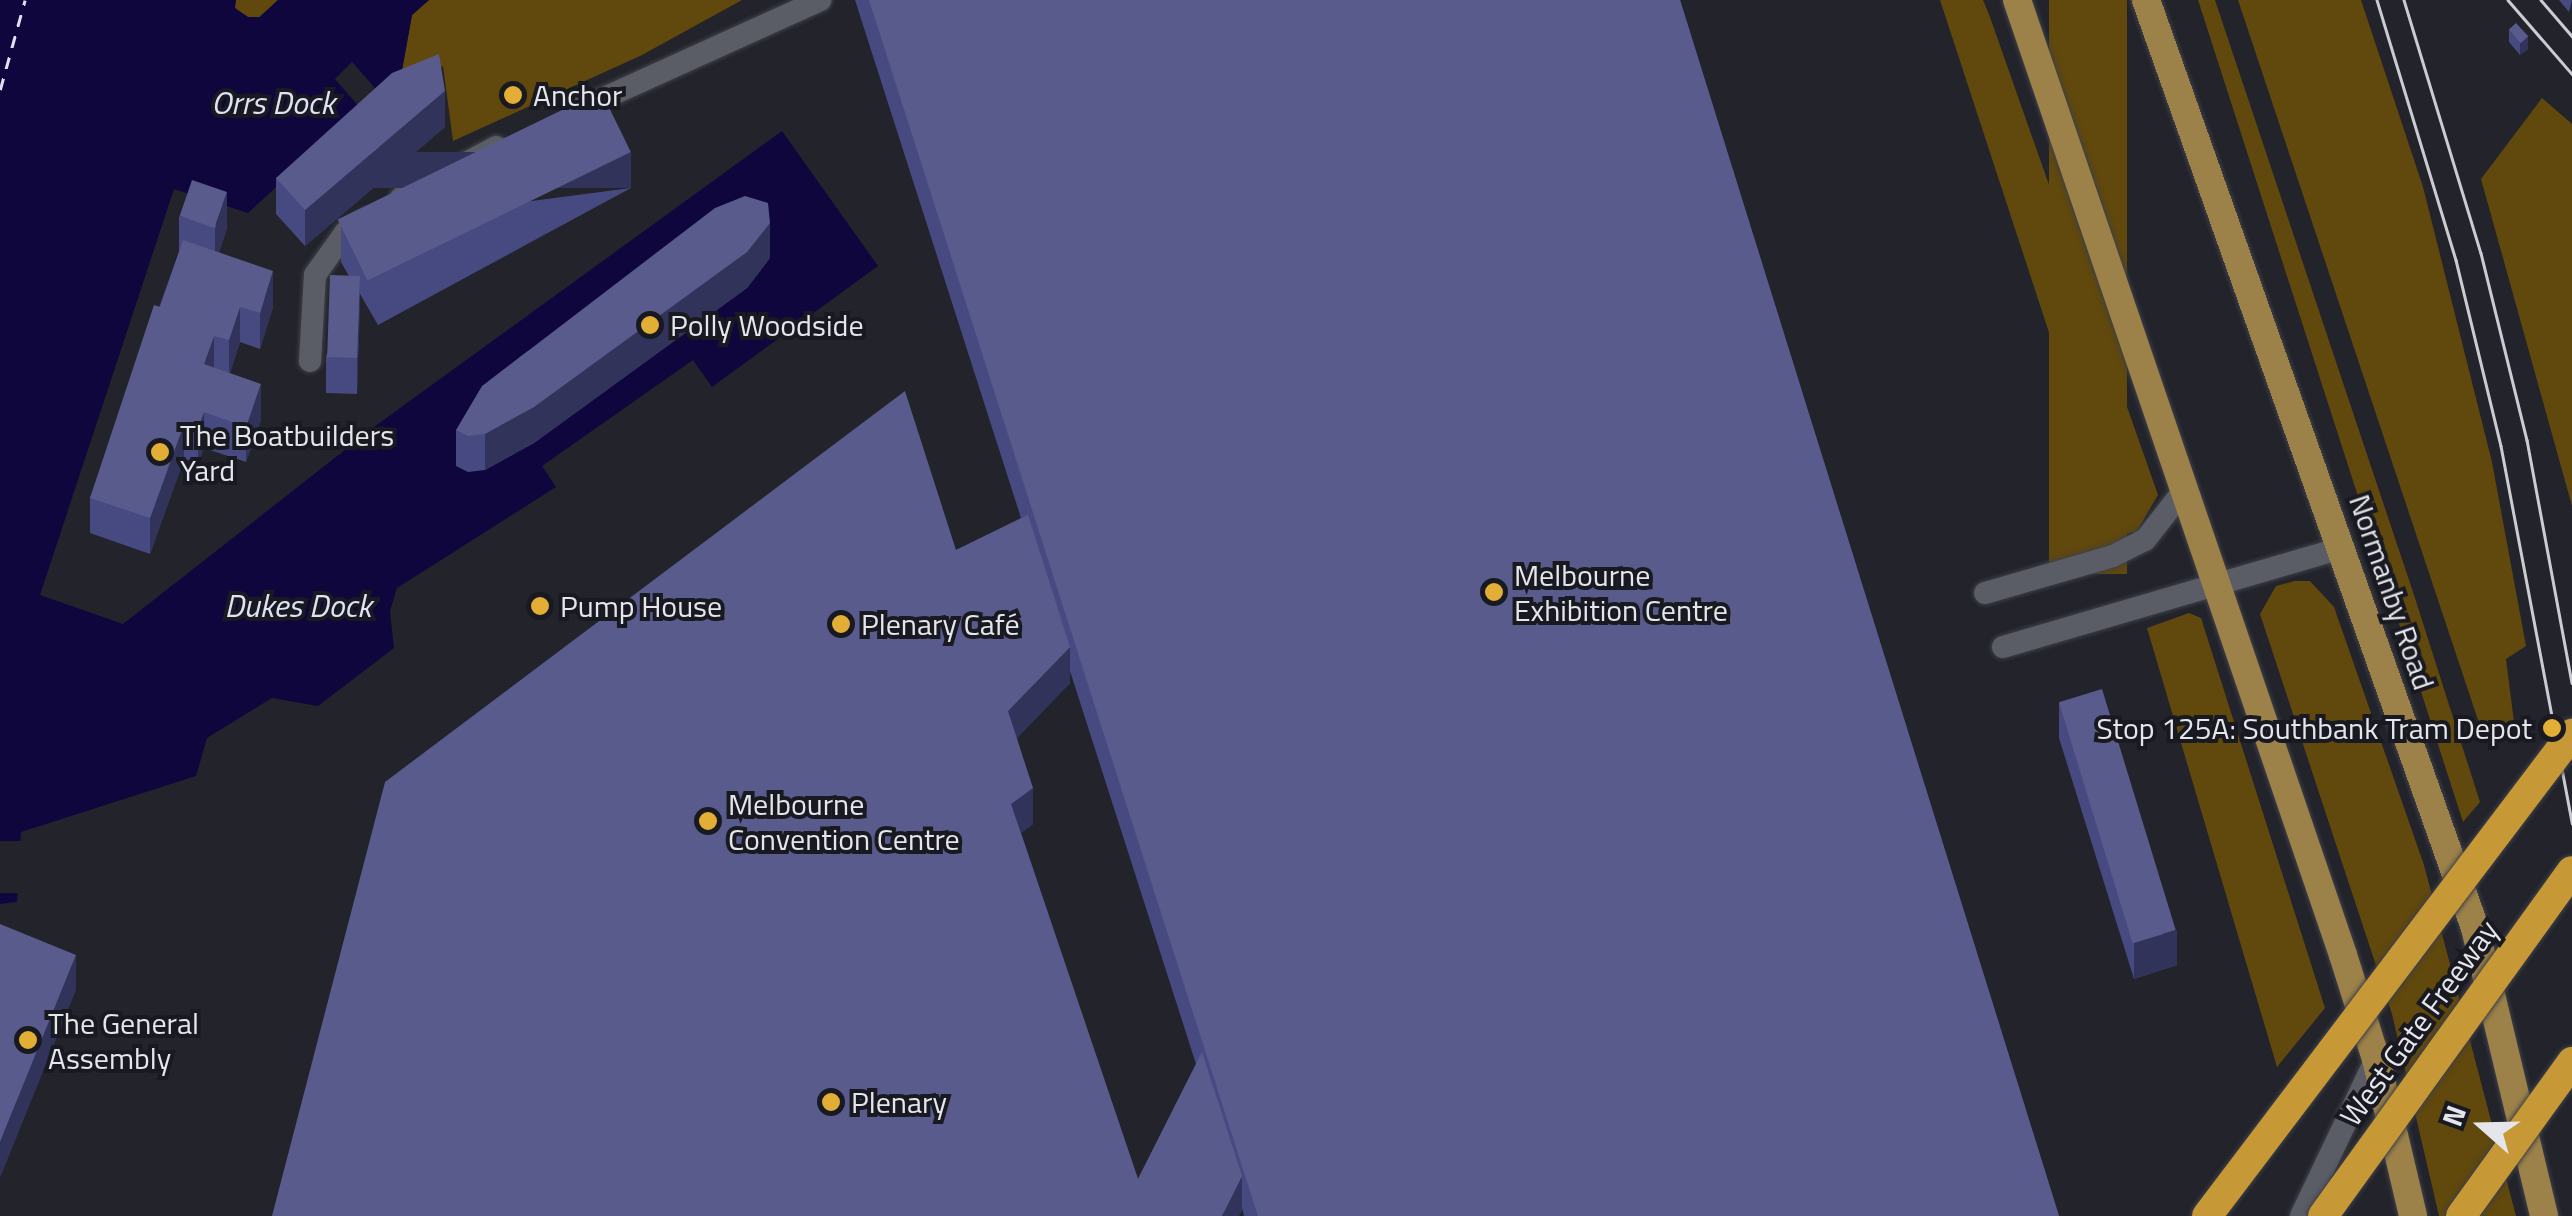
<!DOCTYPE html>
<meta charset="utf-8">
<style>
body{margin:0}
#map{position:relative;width:2572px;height:1216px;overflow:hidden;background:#22232b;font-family:"Titillium Web",sans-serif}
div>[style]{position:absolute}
.green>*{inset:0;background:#61480d;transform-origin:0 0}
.water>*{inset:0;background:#0e063d}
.pier>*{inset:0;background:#22232b;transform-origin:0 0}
.ferry>*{height:2.5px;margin-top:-1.25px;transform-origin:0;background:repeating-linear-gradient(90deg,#dfe2f4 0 12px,transparent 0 22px)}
.roads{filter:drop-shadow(0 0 2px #3f4047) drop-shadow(0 0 2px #3f4047)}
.service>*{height:22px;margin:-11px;padding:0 11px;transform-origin:11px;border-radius:11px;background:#5b5d66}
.primary>*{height:28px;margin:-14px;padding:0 14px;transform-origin:14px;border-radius:14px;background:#9c8149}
.tram>*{height:2.5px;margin:-1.25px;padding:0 1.25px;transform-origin:1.25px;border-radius:1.25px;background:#cbccd2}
.bridges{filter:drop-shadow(0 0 2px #3f4047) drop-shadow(0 0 2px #3f4047)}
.motorway-bridge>*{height:30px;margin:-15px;padding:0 15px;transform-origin:15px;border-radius:15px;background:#c79936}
.wall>*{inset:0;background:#474a81}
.shaded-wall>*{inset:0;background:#31335a;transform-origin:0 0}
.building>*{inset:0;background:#585b8c;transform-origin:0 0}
.dots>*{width:28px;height:28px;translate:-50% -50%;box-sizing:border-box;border:5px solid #191a21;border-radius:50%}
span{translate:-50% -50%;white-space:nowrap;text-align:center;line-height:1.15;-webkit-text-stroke:8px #191a21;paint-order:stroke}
.poi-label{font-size:30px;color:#e5e6eb}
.left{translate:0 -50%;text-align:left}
.right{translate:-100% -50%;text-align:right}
.street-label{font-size:30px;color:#e5e6eb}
.water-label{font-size:32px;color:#dfe2f4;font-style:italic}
.north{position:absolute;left:2432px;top:1076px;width:100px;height:100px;-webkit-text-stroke:8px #191a21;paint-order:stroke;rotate:290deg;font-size:28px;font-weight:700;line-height:40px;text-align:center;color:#e5e6eb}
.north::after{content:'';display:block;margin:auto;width:35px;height:45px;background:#e5e6eb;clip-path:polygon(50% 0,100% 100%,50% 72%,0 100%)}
</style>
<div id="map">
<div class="green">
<div style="clip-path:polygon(236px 0,278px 0,259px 17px,248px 17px,234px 8px)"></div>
<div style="clip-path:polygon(429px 0,742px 0,642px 55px,453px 141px,443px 66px,399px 87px,412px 15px)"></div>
<div style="clip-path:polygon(1940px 0,1983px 0,1990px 17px,2158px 495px,2137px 531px,2116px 537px)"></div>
<div style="left:2049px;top:0;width:78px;height:574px"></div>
<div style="clip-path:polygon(2198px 0,2215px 0,2414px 595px,2480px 802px,2463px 822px)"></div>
<div style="clip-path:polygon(2238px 0,2361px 0,2423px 187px,2492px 462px,2526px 646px,2506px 659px,2514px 722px,2481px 729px)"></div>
<div style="clip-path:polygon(2542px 98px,2572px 124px,2572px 506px,2481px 179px)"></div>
<div style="clip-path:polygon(2295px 581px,2310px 581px,2334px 607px,2424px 865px,2516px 1216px,2439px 1216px,2392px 1014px,2260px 614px,2276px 586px)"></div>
<div style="clip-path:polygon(2189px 613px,2201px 618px,2325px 1008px,2277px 1067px,2147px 628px)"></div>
</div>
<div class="water">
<div style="clip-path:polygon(0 0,236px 0,235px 8px,248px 17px,260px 17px,278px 0,429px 0,412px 15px,399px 87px,381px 95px,352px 62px,335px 79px,361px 109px,248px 213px,174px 189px,40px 595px,123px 624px,378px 424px,782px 131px,878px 266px,712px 387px,693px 360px,542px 466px,556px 487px,397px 588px,390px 611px,394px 648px,318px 706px,272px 698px,207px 738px,196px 776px,21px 832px,17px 902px,0 904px)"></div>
</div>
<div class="pier">
<div style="left:0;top:841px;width:25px;height:52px"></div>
</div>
<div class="ferry">
<div style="left:0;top:90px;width:93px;rotate:-74.5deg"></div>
</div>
<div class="roads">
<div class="service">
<div style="left:580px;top:109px;width:264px;rotate:-24.4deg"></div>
<div style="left:401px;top:198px;width:108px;rotate:-28.2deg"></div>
<div style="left:310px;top:361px;width:86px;rotate:-86.7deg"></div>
<div style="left:315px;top:275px;width:52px;rotate:-54.5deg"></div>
<div style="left:345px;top:233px;width:25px;rotate:-32deg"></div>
<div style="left:1985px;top:593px;width:133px;rotate:-16.1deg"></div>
<div style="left:2113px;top:556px;width:36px;rotate:-27deg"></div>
<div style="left:2145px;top:540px;width:63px;rotate:-52deg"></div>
<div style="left:2003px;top:647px;width:352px;rotate:-16.3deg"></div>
<div style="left:2301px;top:1216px;width:174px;rotate:-64.5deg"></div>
</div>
<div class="primary">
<div style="left:2017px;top:0;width:1009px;rotate:71.15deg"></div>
<div style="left:2343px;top:955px;width:109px;rotate:72.4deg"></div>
<div style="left:2376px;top:1059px;width:161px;rotate:76.7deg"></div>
<div style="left:2146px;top:0;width:985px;rotate:70.48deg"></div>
<div style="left:2475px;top:928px;width:296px;rotate:76.5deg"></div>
</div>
</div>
<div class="tram">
<div style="left:2377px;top:0;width:272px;rotate:73.1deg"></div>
<div style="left:2456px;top:260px;width:191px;rotate:76.4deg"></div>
<div style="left:2501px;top:446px;width:384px;rotate:79.3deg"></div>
<div style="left:2404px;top:0;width:264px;rotate:73.1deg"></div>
<div style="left:2481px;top:253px;width:193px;rotate:76.2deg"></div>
<div style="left:2527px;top:440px;width:247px;rotate:79.5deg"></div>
<div style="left:2508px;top:0;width:98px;rotate:49.1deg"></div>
<div style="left:2541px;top:0;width:48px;rotate:49.3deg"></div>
</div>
<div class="bridges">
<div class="motorway-bridge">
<div style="left:2207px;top:1216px;width:605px;rotate:-52.86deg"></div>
<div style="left:2323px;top:1216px;width:425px;rotate:-54.2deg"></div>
<div style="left:2461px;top:1216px;width:190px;rotate:-54.2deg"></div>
</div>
</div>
<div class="wall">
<div style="clip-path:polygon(evenodd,855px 0,1680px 0,2059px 1216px,1244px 1216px,1242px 1208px,1242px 1211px,272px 1216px,956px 550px,1021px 518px,855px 0,1070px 671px,1196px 1064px,1138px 1179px,1021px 833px,1033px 824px,1017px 738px,1070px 683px,1070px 671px)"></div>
<div style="clip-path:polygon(2559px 0,2572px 0,2569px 12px)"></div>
<div style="clip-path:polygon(2509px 30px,2528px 49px,2520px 55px,2509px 42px)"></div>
<div style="clip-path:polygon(445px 127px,305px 246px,276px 214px,276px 178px)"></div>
<div style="clip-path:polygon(631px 188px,378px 325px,360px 294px,357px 394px,326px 393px,326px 357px,349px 276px,341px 262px,341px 226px)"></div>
<div style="clip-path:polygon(179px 216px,227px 228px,219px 252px,273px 307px,260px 349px,240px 342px,230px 373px,261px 420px,246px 462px,204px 448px,198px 463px,184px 459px,150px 554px,90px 533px,90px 498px,179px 252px)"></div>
<div style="clip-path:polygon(770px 258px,747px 288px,534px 443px,485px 470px,468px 472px,456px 466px,456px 430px)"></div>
<div style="clip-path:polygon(2059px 702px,2177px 965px,2134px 979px,2059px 738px)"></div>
</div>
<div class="shaded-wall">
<div style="clip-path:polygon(2528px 36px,2528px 49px,2520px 55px,2520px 43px)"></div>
<div style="clip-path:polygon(445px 91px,445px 127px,305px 246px,305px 210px)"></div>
<div style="left:631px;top:152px;width:36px;height:288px;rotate:90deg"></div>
<div style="clip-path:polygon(227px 192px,227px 228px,215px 264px,215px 229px)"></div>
<div style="clip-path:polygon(770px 223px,770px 258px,747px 288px,534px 443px,485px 470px,485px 434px)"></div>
<div style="clip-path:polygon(273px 271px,273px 307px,260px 349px,260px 313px)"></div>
<div style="clip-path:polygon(360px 276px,360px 312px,357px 394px,357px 359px)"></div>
<div style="clip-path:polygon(240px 307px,240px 342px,229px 376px,229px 340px)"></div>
<div style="clip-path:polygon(214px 336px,214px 371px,204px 364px)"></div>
<div style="clip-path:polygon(261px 384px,261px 420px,246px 462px,246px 427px)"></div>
<div style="clip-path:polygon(204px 412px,204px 448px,198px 463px,198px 428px)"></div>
<div style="clip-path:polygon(184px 424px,184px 459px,150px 554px,150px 518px)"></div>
<div style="clip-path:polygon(1070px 647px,1070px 683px,1008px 747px,1008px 711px)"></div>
<div style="clip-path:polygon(1033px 788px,1033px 824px,1011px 840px,1011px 804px)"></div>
<div style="clip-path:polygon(2177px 930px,2177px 965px,2134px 979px,2134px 943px)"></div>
<div style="clip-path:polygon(76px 955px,76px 990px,0 1178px,0 1142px)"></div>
<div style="clip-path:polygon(1242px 1176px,1242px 1211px,1239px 1216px,1222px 1216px)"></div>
</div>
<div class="building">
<div style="clip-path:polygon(869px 0,1680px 0,2059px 1216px,1258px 1216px)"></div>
<div style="left:2516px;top:23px;width:18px;height:10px;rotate:47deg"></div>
<div style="clip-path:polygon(439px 54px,445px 91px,305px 210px,276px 178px,392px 73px)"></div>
<div style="left:601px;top:91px;width:68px;height:293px;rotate:64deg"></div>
<div style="left:192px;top:180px;width:37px;height:38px;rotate:19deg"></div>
<div style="clip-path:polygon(745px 196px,768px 203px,770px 223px,747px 252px,534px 407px,485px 434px,468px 436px,456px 430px,482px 386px,715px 208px)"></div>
<div style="clip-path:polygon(183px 240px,273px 271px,260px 313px,240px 307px,229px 340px,214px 336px,204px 364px,261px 384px,246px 427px,204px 412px,198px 428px,184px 424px,150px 518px,90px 498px,154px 305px,160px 307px)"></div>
<div style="left:330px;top:275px;width:30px;height:82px;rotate:2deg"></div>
<div style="clip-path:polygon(905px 391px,956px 550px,1028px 515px,1070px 647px,1008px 711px,1033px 788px,1011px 804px,1138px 1179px,1202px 1052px,1242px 1176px,1222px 1216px,272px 1216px,385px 782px)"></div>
<div style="left:2102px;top:689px;width:252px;height:45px;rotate:73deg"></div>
<div style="clip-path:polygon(0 924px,76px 955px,0 1142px)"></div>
</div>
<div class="dots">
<div style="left:513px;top:95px;background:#e3ae35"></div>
<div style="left:650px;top:325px;background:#e3ae35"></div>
<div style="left:160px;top:452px;background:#e3ae35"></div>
<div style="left:1494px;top:592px;background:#e3ae35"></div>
<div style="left:540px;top:606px;background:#e3ae35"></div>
<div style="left:841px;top:624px;background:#e3ae35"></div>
<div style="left:2552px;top:728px;background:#e3ae35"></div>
<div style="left:708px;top:821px;background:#e3ae35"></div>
<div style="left:28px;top:1040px;background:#e3ae35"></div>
<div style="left:831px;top:1102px;background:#e3ae35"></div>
</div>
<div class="poi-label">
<span class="left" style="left:533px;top:95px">Anchor</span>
<span class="left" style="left:670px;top:325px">Polly Woodside</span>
<span class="left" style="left:180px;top:452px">The Boatbuilders<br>Yard</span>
<span class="left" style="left:1514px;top:592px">Melbourne<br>Exhibition Centre</span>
<span class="left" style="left:560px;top:606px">Pump House</span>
<span class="left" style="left:861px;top:624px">Plenary Café</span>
<span class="right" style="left:2532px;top:728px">Stop 125A: Southbank Tram Depot</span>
<span class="left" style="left:728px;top:821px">Melbourne<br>Convention Centre</span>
<span class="left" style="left:48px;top:1040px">The General<br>Assembly</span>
<span class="left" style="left:851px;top:1102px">Plenary</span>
</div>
<div class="street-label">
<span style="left:2392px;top:592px;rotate:71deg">Normanby Road</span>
<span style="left:2419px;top:1023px;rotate:-54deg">West Gate Freeway</span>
</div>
<div class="water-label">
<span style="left:273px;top:102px">Orrs Dock</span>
<span style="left:298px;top:605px">Dukes Dock</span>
</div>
<div class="north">N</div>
</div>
